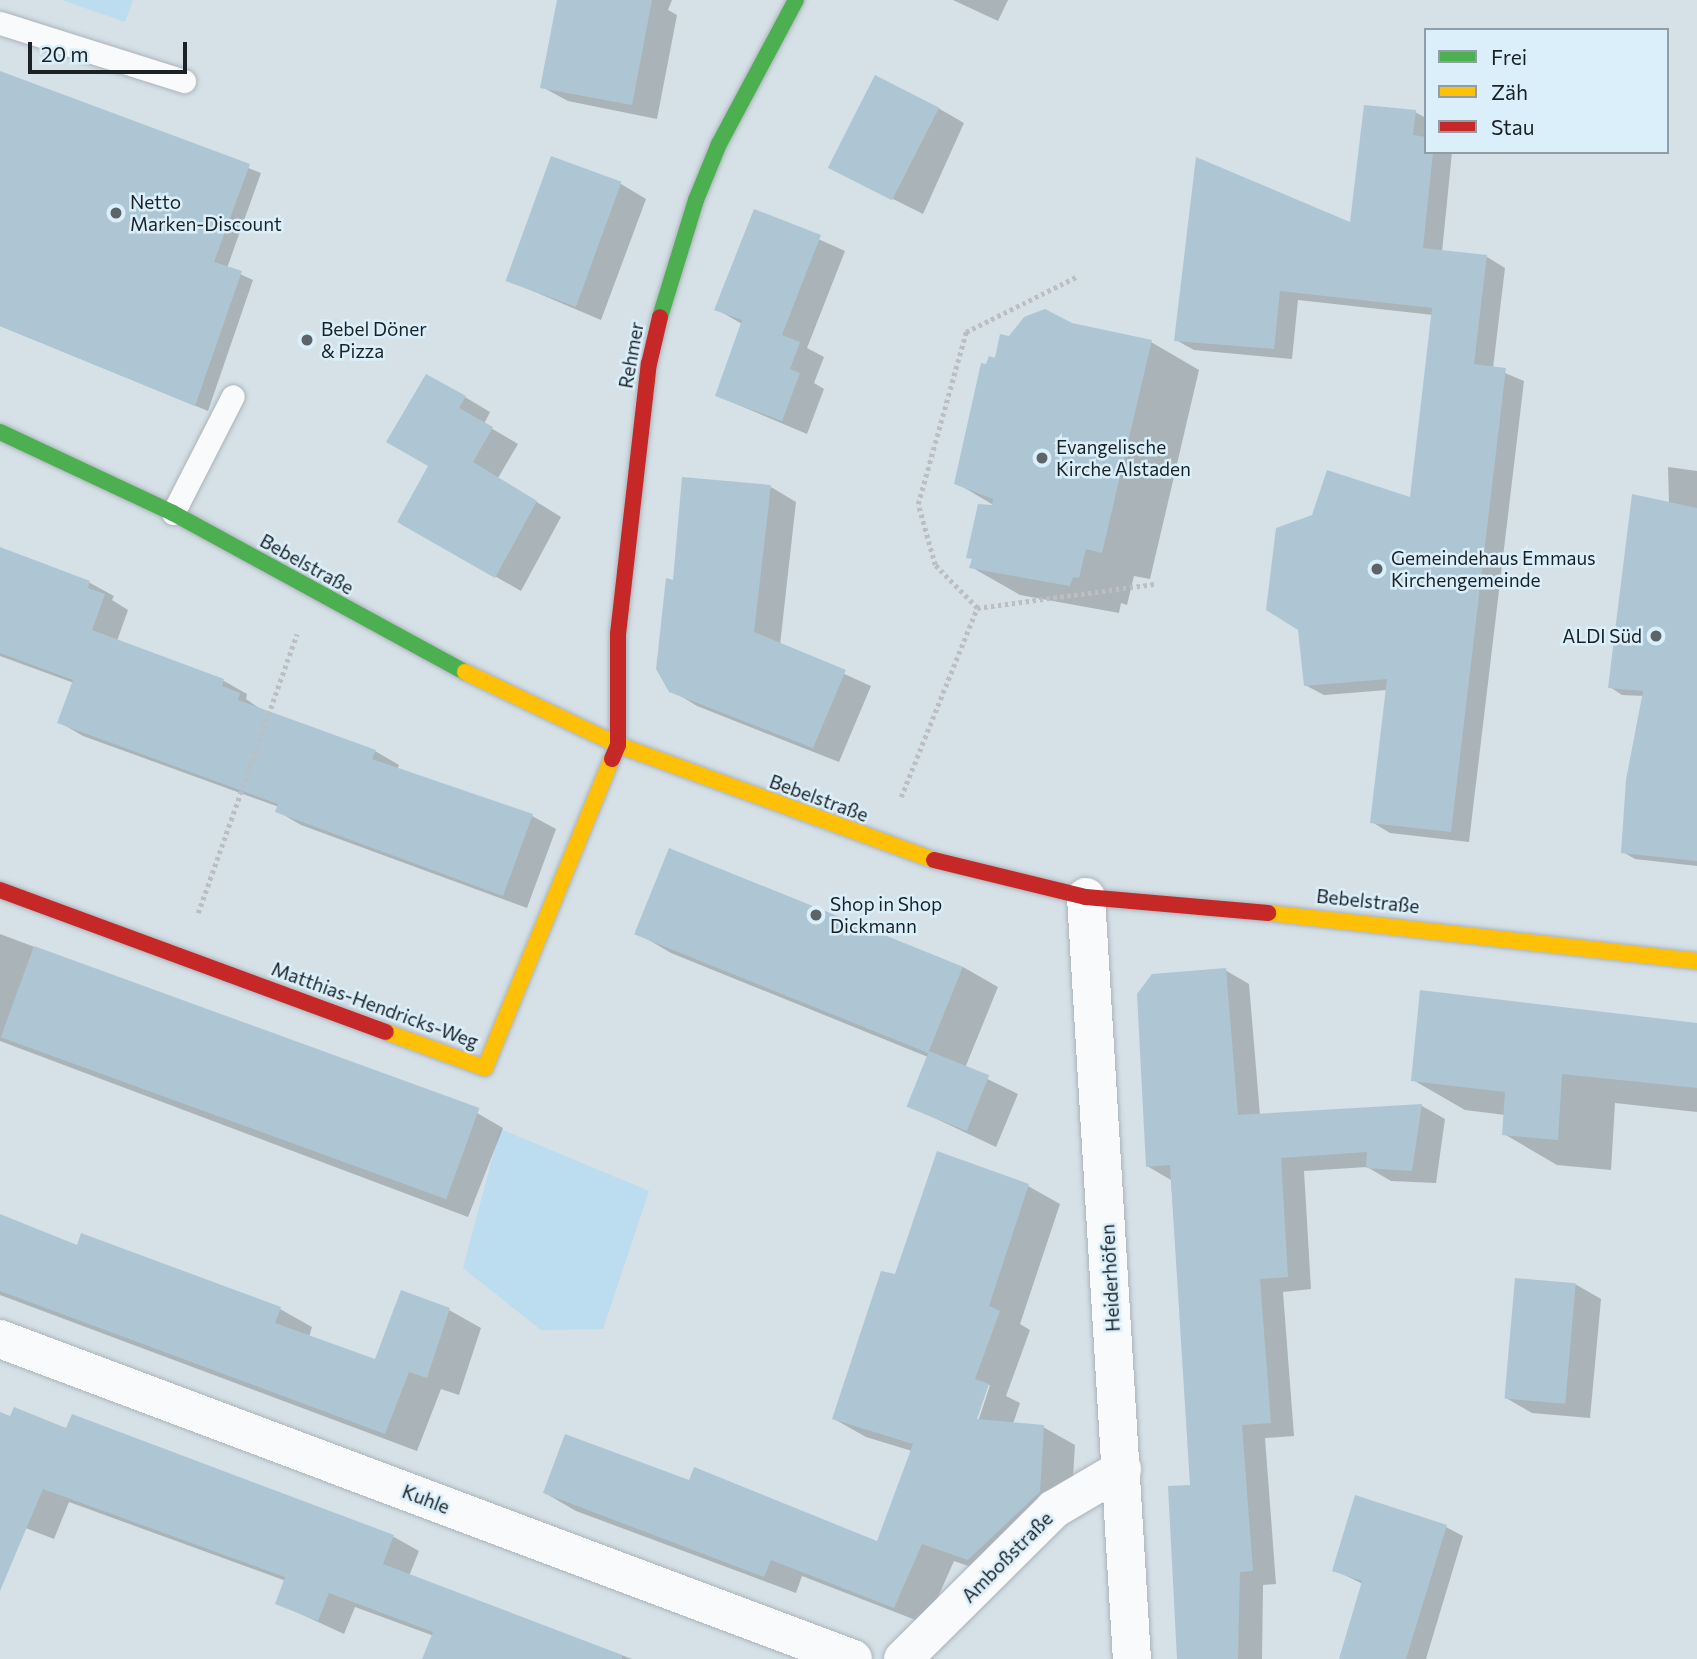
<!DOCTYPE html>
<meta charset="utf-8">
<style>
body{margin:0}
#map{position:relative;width:1697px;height:1659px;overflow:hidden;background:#d5e0e7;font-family:Commissioner,sans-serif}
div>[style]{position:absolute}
.green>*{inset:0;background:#bcdcef}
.shadow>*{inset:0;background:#0003}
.building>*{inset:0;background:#aec6d4;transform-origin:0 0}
.path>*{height:4.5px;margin-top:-2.25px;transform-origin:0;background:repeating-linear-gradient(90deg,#bcbfc2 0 3.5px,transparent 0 7px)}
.roads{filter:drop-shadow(0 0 2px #abb3b9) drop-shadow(0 0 2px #abb3b9)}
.lane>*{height:23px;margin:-11.5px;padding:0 11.5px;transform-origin:11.5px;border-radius:11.5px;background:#f9fafb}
.street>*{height:38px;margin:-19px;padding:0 19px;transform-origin:19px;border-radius:19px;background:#f9fafb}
.fast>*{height:16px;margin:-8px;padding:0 8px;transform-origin:8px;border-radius:8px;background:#4caf50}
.slow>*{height:16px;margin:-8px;padding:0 8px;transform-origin:8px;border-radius:8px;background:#ffc107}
.jam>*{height:16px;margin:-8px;padding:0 8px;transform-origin:8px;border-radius:8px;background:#c62828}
.dots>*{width:19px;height:19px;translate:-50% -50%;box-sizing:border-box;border:4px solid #dbeffb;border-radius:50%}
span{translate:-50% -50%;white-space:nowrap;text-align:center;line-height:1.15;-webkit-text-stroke:5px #dbeffb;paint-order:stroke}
.poi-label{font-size:19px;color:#1b2226}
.left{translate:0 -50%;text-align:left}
.right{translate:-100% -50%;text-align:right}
.street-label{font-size:19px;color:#1b2226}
.legend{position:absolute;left:1424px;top:28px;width:245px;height:126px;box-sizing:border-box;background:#dbeffb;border:2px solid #8e9da6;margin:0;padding:9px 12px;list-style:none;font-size:21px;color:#1b2226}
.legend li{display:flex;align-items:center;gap:14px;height:35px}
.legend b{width:35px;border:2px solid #8e9da6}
.scale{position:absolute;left:28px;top:42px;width:159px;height:32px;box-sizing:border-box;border:4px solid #1b2226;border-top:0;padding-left:9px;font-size:21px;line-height:24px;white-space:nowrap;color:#1b2226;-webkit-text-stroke:5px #dbeffb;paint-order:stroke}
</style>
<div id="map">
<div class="green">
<div style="clip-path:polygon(62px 0,133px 0,125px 22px)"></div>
<div style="clip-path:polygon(500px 1129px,649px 1191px,603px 1329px,541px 1330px,463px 1268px)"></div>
</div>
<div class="shadow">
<div style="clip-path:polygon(559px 0,672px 0,668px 10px,677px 15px,657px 119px,568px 101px,542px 87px)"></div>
<div style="clip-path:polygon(953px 0,1008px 0,998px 21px)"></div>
<div style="clip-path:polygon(0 73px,261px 173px,227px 268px,253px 280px,208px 411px,0 326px)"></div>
<div style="clip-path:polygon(938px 108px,964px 123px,923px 214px,833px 169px)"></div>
<div style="clip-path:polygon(1415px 112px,1426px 118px,1426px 152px,1452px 152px,1442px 252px,1487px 257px,1505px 268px,1493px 368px,1524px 381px,1469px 842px,1390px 833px,1372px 822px,1387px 690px,1324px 695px,1305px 685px,1411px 499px,1433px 315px,1298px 300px,1292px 359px,1194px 350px,1176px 340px,1352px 224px)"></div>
<div style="clip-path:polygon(552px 159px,621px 184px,646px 199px,601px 320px,507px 280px)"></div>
<div style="clip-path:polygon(755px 211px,845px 251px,807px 348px,824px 357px,814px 383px,824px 389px,807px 434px,717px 396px,742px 324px,716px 309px)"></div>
<div style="clip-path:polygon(1071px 325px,1151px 342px,1199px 370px,1150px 579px,1134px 576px,1127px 605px,1121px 603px,1119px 613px,1020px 595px,971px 567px,997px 507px,956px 483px,988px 366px,1010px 338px)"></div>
<div style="clip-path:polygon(465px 397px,490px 412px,484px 424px,518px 444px,498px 478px,561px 517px,521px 591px,400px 522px,430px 465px,389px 441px)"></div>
<div style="clip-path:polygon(1668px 467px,1697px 471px,1697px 866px,1635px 859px,1623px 852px,1644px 696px,1622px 695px,1610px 687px,1669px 504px)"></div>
<div style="clip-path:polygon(771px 487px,796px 502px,780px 645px,871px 686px,839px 762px,697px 706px,671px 690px)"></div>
<div style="clip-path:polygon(0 550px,90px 583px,114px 596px,112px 600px,128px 610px,117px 641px,224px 681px,247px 694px,246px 699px,262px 710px,375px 751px,399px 765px,397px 770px,532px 816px,556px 829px,527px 908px,301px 825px,277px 811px,279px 807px,83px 736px,59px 722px,74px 683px,0 656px)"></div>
<div style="clip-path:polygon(637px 933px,963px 967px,998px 987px,965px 1068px,1018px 1094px,996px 1147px,909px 1106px,928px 1057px,671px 953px)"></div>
<div style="clip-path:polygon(0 934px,477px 1113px,503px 1128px,468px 1217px,0 1041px)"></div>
<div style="clip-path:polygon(1225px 970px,1249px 984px,1260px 1115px,1422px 1106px,1445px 1119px,1436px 1183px,1391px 1181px,1367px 1167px,1304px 1171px,1311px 1289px,1283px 1292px,1294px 1436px,1265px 1438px,1276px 1584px,1263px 1585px,1262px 1659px,1180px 1659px,1192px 1486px,1171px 1180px,1147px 1166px)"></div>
<div style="clip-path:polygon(1697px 1024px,1697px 1112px,1615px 1103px,1611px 1170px,1557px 1165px,1504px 1134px,1505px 1115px,1465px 1110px,1413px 1080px)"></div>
<div style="clip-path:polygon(evenodd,1028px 1186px,1060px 1204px,1020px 1324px,1030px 1330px,1006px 1396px,1020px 1403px,1013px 1424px,1043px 1427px,1075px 1445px,1071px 1510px,1000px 1577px,954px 1561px,926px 1624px,802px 1576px,796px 1593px,576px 1511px,545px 1493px,690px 1482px,878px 1543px,912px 1451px,866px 1437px,834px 1419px,896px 1276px,1028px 1186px,987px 1385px,990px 1385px,976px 1428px,973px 1427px,987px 1385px)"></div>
<div style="clip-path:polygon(0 1216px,78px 1247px,280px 1309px,312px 1327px,309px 1337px,376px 1361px,402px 1293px,449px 1310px,481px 1328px,459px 1395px,441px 1389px,417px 1451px,0 1295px)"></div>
<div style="clip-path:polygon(1575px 1284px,1601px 1299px,1590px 1418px,1532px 1413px,1506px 1398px)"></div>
<div style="clip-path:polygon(0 1414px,67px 1430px,73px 1416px,394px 1537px,419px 1551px,409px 1576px,632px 1659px,424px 1659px,434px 1636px,355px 1607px,344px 1634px,277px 1603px,286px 1581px,69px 1502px,54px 1539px,0 1518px)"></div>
<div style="clip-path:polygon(1446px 1527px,1463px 1536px,1426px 1659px,1341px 1659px,1363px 1584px,1334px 1570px)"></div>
</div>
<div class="building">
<div style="clip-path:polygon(557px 0,652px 0,632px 105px,540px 88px)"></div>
<div style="clip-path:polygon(0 71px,250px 164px,214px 262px,242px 271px,195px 406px,0 326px)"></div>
<div style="left:875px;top:75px;width:72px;height:104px;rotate:27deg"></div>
<div style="clip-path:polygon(1364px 105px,1416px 110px,1413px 135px,1426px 137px,1426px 152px,1433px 152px,1423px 248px,1487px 255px,1474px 364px,1506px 368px,1451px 832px,1370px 823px,1387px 679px,1304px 686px,1298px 630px,1266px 610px,1276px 528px,1312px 515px,1327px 470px,1410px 497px,1432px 308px,1280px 291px,1274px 349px,1174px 341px,1196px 157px,1350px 222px)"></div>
<div style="left:551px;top:156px;width:75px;height:133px;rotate:20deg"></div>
<div style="clip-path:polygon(754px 209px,821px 235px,782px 335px,800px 342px,790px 369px,800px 373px,782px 421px,715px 396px,742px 320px,714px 310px)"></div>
<div style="clip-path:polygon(1045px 309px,1072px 323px,1152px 340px,1102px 553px,1086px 549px,1079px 578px,1073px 577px,1070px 586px,969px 568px,972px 559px,966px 558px,978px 504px,992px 505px,993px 499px,954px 484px,981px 363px,986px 364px,989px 356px,995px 358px,1000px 334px,1009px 336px,1024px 317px)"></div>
<div style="clip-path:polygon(426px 374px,466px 396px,459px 408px,493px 427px,473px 462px,537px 501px,495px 578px,397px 522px,428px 466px,386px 442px)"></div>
<div style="clip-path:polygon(682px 477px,771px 485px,754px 632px,846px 670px,813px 748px,669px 692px,656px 669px,666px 578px,673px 580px)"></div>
<div style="clip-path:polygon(1632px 494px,1697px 508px,1697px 861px,1621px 853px,1626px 780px,1643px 691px,1608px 688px)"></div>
<div style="clip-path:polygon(0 547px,90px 581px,88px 588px,105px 594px,92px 630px,224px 679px,222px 686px,240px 693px,238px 700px,376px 750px,372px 759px,533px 814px,503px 896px,275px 812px,278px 804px,57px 723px,73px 680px,0 653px)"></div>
<div style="left:669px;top:848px;width:317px;height:93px;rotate:22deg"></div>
<div style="left:34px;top:946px;width:474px;height:97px;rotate:20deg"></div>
<div style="clip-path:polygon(1226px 968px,1238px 1115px,1422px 1104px,1412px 1171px,1366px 1168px,1367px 1152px,1281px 1158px,1288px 1277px,1260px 1279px,1271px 1423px,1242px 1425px,1253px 1571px,1240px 1572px,1238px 1659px,1177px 1659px,1168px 1486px,1190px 1485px,1170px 1165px,1146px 1167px,1137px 994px,1152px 974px)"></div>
<div style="clip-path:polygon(1420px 990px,1697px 1023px,1697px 1088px,1562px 1074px,1558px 1140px,1502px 1135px,1505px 1092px,1411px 1081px)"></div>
<div style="left:929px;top:1051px;width:65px;height:60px;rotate:22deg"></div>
<div style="clip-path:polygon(937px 1151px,1029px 1184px,989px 1306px,1000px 1311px,975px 1379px,989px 1384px,977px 1419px,1044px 1425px,1040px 1492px,968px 1560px,922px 1544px,894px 1608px,771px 1560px,764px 1577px,543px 1493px,565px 1434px,689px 1480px,694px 1467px,877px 1541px,913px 1444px,832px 1419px,881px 1271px,895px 1274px)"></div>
<div style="clip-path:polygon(0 1214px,77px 1245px,81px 1233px,281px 1307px,275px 1323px,375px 1359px,401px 1290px,450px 1308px,427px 1378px,409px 1372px,385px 1434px,0 1291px)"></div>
<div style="left:1515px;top:1278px;width:61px;height:121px;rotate:5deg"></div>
<div style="clip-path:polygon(14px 1407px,66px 1428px,72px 1414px,394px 1535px,383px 1564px,622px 1655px,622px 1659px,422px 1659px,433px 1632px,329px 1593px,318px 1621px,275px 1604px,285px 1577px,43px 1489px,0 1591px,0 1412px,10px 1416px)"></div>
<div style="clip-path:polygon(1355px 1495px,1447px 1525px,1406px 1659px,1339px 1659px,1362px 1581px,1332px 1571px)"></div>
</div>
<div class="path">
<div style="left:977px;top:608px;width:60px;rotate:-134.3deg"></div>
<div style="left:935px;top:565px;width:63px;rotate:-105.6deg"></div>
<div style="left:918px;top:504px;width:179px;rotate:-74.4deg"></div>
<div style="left:966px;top:332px;width:123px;rotate:-26.6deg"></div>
<div style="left:901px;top:797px;width:204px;rotate:-68.1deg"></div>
<div style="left:977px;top:608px;width:180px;rotate:-7.7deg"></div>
<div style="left:198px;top:913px;width:296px;rotate:-70.5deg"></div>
</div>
<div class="roads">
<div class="lane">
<div style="left:0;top:23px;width:193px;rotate:17.5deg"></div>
<div style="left:173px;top:513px;width:131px;rotate:-62.9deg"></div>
</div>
<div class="street">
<div style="left:1086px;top:897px;width:763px;rotate:86.55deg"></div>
<div style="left:0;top:1339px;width:911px;rotate:20.56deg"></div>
<div style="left:903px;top:1659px;width:213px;rotate:-44.8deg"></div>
<div style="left:1054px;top:1509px;width:79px;rotate:-30.5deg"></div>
</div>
<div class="fast">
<div style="left:660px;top:317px;width:122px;rotate:-72.9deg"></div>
<div style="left:696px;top:200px;width:61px;rotate:-67.7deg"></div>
<div style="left:719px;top:144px;width:163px;rotate:-61.9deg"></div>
<div style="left:0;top:432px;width:191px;rotate:25.1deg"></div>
<div style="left:173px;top:513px;width:332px;rotate:28.6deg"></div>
</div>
<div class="slow">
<div style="left:465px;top:672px;width:170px;rotate:25.5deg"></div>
<div style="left:618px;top:745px;width:336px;rotate:20deg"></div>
<div style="left:1268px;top:913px;width:432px;rotate:6.4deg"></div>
<div style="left:386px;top:1032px;width:105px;rotate:20deg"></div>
<div style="left:485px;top:1068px;width:334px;rotate:-67.7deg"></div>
</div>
<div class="jam">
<div style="left:612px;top:759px;width:15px;rotate:-67deg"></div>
<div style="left:618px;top:745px;width:111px;rotate:-90deg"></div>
<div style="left:618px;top:634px;width:272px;rotate:-83.5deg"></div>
<div style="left:649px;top:364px;width:48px;rotate:-76.8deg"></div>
<div style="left:934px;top:860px;width:156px;rotate:13.7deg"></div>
<div style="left:1086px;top:897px;width:183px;rotate:5deg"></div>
<div style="left:0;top:890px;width:411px;rotate:20.2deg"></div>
</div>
</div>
<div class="dots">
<div style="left:116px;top:213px;background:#5c646a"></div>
<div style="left:307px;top:340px;background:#5c646a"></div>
<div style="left:1042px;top:458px;background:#5c646a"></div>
<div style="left:1377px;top:569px;background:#5c646a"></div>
<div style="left:1656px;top:636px;background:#5c646a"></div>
<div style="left:816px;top:915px;background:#5c646a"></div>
</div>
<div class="poi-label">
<span class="left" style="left:130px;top:213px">Netto<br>Marken-Discount</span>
<span class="left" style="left:321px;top:340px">Bebel Döner<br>&amp; Pizza</span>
<span class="left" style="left:1056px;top:458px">Evangelische<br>Kirche Alstaden</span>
<span class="left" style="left:1391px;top:569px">Gemeindehaus Emmaus<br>Kirchengemeinde</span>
<span class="right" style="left:1642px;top:636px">ALDI Süd</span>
<span class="left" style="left:830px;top:915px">Shop in Shop<br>Dickmann</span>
</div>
<div class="street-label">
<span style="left:631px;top:355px;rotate:-80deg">Rehmer</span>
<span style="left:307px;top:564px;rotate:29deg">Bebelstraße</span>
<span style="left:819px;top:798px;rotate:20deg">Bebelstraße</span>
<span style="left:1368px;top:901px;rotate:6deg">Bebelstraße</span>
<span style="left:375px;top:1005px;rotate:20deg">Matthias-Hendricks-Weg</span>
<span style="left:1110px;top:1278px;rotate:-93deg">Heiderhöfen</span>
<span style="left:426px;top:1499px;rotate:21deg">Kuhle</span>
<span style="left:1007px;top:1557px;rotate:-45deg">Amboßstraße</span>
</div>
<ul class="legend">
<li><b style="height:9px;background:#4caf50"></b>Frei</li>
<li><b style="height:9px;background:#ffc107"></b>Zäh</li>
<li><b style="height:9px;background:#c62828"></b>Stau</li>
</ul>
<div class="scale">20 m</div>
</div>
